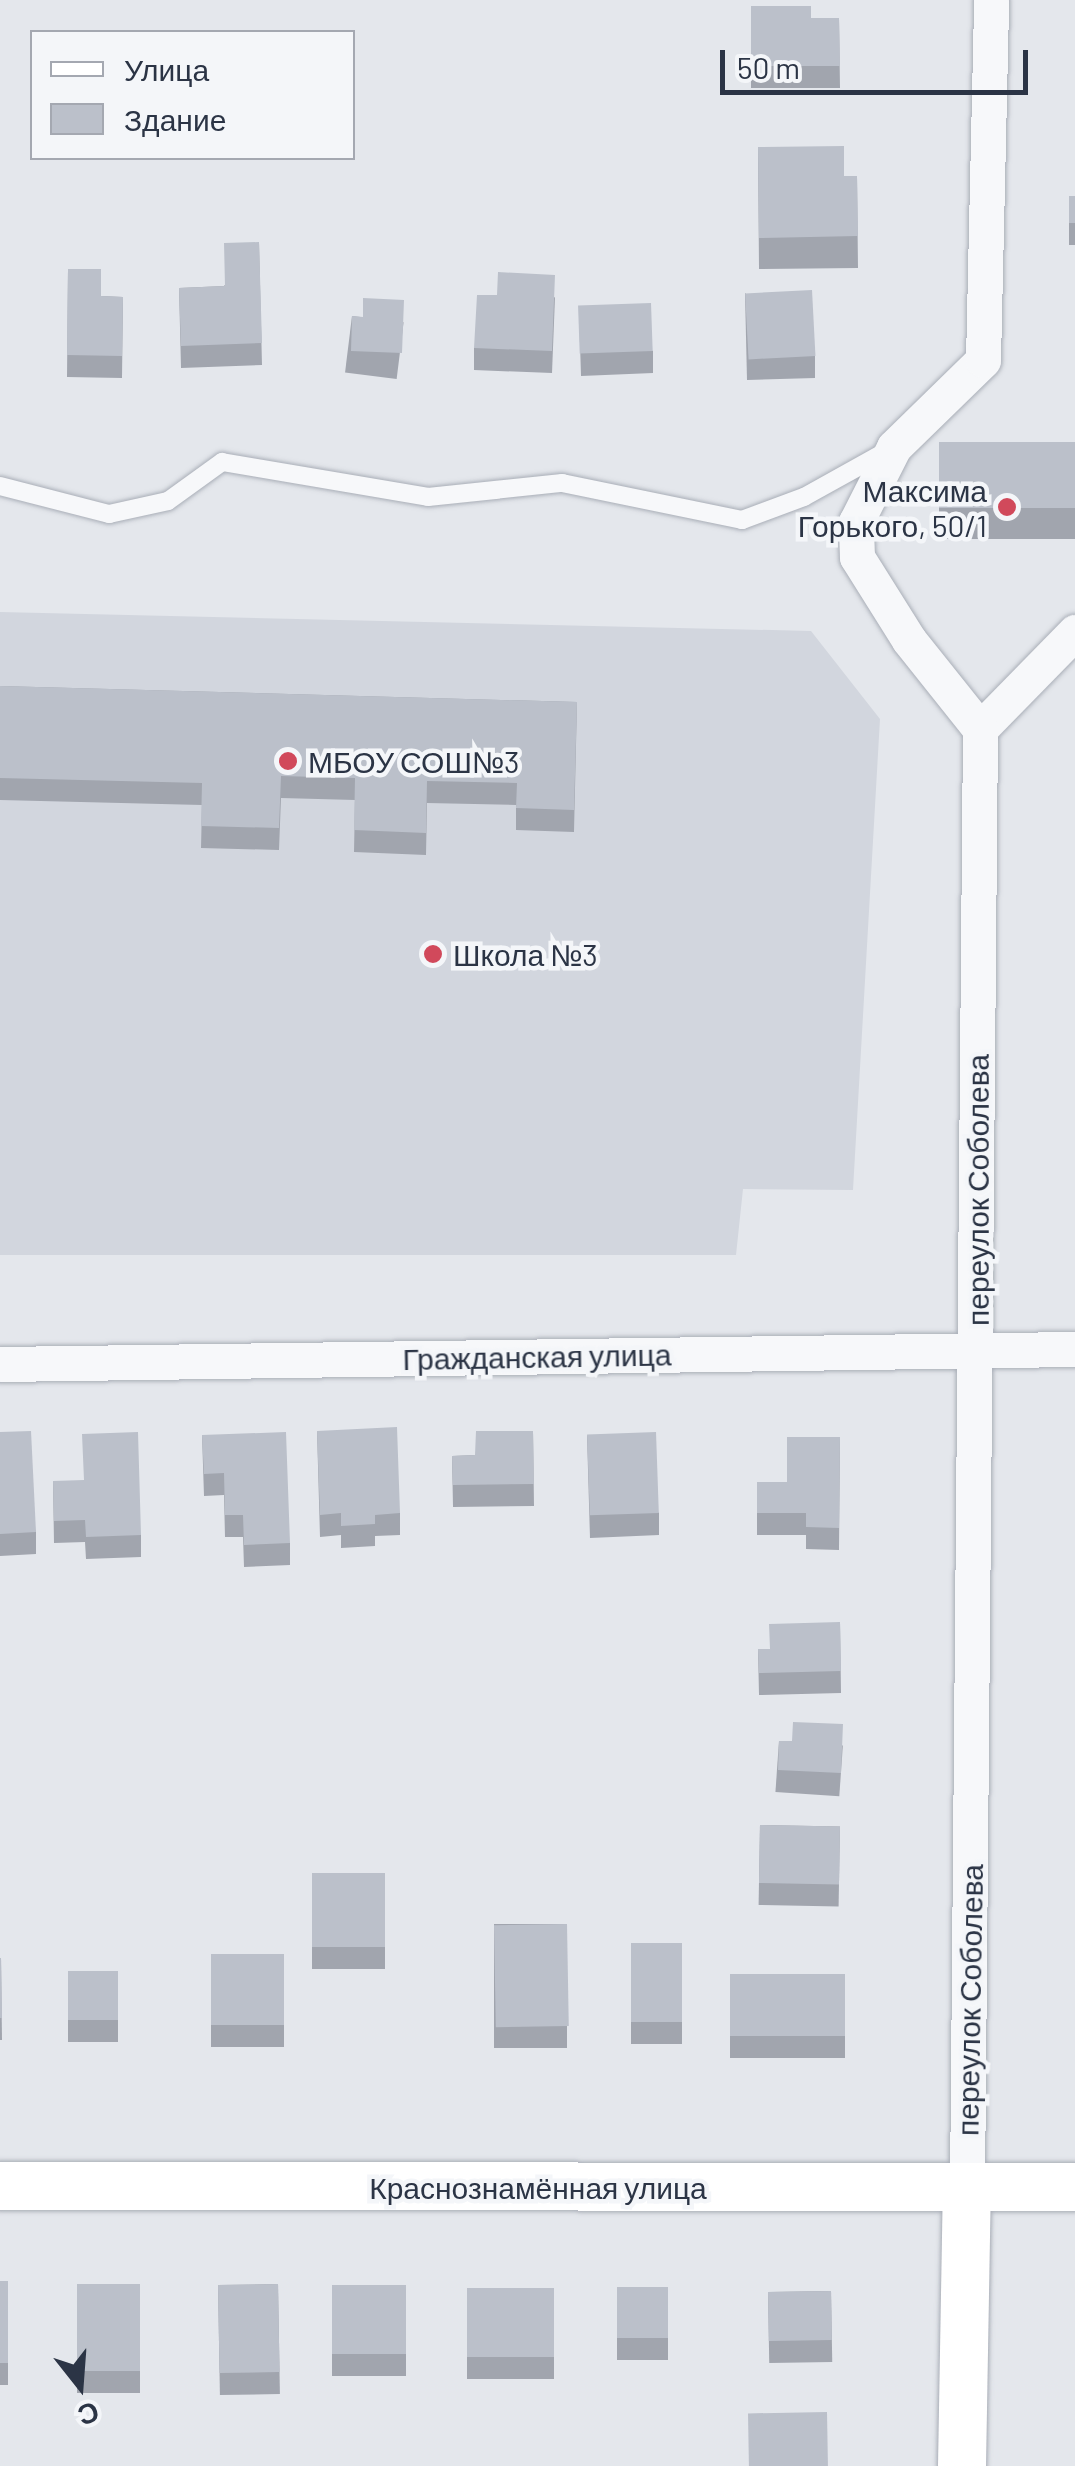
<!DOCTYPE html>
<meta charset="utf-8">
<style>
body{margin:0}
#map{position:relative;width:1075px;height:2466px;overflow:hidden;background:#e4e7ec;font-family:Barlow,sans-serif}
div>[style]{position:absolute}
.built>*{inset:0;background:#d2d6de}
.roads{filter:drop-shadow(0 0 2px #a9aeb7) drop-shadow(0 0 2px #a9aeb7)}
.lane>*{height:18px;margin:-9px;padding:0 9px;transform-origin:9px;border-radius:9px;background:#f7f8fa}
.street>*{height:35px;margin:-17.5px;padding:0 17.5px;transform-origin:17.5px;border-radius:17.5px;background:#f7f8fa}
.secondary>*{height:48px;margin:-24px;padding:0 24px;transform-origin:24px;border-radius:24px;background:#fff}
.wall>*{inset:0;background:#a1a5ae;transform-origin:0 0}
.building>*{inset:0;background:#bbc0ca;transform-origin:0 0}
.dots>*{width:28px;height:28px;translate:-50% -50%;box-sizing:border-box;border:5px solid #f4f6f9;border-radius:50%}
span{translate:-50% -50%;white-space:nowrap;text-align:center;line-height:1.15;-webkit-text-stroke:9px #f4f6f9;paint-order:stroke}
.poi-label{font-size:30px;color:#2b3445}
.right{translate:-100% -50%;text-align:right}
.left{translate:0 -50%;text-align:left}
.street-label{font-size:30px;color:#2b3445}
.legend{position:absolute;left:30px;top:30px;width:325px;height:130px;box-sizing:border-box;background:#f4f6f9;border:2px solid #a4a8b1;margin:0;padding:12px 18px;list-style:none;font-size:30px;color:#2b3445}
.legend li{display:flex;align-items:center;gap:20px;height:50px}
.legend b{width:50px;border:2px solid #a4a8b1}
.north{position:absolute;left:30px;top:2336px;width:100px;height:100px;-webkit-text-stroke:8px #f4f6f9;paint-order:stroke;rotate:163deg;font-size:28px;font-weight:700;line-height:40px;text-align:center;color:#2b3445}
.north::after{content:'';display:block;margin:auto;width:35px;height:45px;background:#2b3445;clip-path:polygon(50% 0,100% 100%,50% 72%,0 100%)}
.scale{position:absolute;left:720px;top:50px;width:308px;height:45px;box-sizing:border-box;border:5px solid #2b3445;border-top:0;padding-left:12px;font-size:30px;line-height:35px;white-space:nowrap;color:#2b3445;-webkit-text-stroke:8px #f4f6f9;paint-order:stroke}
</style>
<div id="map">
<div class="built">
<div style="clip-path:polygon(0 612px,811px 631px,880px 719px,853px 1190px,743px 1189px,736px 1255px,0 1255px)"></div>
</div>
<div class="roads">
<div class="lane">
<div style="left:0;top:486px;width:113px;rotate:14.4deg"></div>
<div style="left:109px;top:514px;width:60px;rotate:-12.4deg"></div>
<div style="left:168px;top:501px;width:67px;rotate:-35.8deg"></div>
<div style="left:222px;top:462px;width:209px;rotate:9.6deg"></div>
<div style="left:428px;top:497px;width:135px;rotate:-6deg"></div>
<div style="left:562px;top:483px;width:184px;rotate:11.6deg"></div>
<div style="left:742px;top:520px;width:66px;rotate:-20.4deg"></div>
<div style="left:804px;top:497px;width:93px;rotate:-29.1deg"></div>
</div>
<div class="street">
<div style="left:980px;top:729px;width:136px;rotate:-45.6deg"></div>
<div style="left:0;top:1364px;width:1075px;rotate:-0.8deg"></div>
<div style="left:967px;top:2189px;width:1460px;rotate:-89.49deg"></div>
<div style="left:980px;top:729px;width:114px;rotate:-128.6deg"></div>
<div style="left:909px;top:640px;width:98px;rotate:-122.1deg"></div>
<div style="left:857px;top:557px;width:35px;rotate:-92deg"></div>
<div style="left:856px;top:522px;width:84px;rotate:-63.1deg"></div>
<div style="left:894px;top:447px;width:124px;rotate:-44.3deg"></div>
<div style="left:983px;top:360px;width:360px;rotate:-88.7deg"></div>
</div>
<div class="secondary">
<div style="left:0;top:2186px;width:1075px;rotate:0.05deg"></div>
<div style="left:962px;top:2466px;width:277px;rotate:-89deg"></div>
</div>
</div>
<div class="wall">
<div style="clip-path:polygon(751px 6px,811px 18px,839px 18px,840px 88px,751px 88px)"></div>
<div style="clip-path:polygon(758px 147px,844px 176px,857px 176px,858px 268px,759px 269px)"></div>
<div style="left:1069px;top:196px;width:6px;height:49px"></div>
<div style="clip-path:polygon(259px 242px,262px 365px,181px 368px,179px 288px,224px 286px)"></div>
<div style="clip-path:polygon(68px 269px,101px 296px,123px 297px,122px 378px,67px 377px)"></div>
<div style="clip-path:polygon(745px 293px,815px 356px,815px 378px,747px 380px)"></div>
<div style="clip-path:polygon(555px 297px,552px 373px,474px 370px,474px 348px)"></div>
<div style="clip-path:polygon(579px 312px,653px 351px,653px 373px,581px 376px)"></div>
<div style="left:352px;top:316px;width:52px;height:57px;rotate:7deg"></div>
<div style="left:1075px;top:442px;width:97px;height:136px;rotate:90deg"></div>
<div style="clip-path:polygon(0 686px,577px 702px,574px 832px,516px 830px,516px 805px,427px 803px,426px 855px,354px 852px,355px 800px,281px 798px,279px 850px,201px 848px,202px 805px,0 800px)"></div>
<div style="clip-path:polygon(317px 1431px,400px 1513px,400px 1535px,375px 1536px,375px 1546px,341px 1548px,341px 1535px,320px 1537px)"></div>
<div style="clip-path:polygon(533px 1431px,534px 1506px,453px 1507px,452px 1456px,475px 1455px)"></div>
<div style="clip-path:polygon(0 1432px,36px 1532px,36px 1554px,0 1556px)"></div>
<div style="clip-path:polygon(202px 1435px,290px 1543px,290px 1565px,244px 1567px,243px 1537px,225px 1537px,224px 1495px,204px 1496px)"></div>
<div style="clip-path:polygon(587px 1435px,659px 1513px,659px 1535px,590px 1538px)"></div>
<div style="clip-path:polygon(840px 1437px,839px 1550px,806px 1549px,806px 1535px,757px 1535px,757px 1482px,787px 1482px)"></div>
<div style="clip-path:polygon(53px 1481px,141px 1535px,141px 1557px,86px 1559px,85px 1542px,54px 1543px)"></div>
<div style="clip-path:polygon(840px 1622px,841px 1693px,759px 1695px,758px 1649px,770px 1649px)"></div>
<div style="left:779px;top:1741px;width:64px;height:51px;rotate:4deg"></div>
<div style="left:760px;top:1825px;width:80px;height:80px;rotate:1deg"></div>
<div style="left:385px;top:1873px;width:96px;height:73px;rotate:90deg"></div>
<div style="left:567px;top:1924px;width:124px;height:73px;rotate:90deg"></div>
<div style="left:682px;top:1943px;width:101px;height:51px;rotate:90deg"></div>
<div style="left:211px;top:1954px;width:73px;height:93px"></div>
<div style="clip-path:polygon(0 1958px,1px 1958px,2px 2040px,0 2040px)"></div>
<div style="left:68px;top:1971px;width:50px;height:71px"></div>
<div style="left:730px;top:1974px;width:115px;height:84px"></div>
<div style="left:0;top:2281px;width:8px;height:104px"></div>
<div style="left:77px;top:2284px;width:63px;height:109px"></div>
<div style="left:278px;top:2284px;width:110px;height:60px;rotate:89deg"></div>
<div style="left:406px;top:2285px;width:91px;height:74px;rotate:90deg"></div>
<div style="left:668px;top:2287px;width:73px;height:51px;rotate:90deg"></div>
<div style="left:554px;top:2288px;width:91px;height:87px;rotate:90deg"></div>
<div style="left:831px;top:2291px;width:71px;height:63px;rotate:89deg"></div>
</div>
<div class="building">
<div style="clip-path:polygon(751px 6px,811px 6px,811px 18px,839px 18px,840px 66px,751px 66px)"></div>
<div style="clip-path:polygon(844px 146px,844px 176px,857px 176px,858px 236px,759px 238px,758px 147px)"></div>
<div style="left:1069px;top:196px;width:6px;height:27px"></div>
<div style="clip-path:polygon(259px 242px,262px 343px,181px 346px,179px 288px,225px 286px,224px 243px)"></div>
<div style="clip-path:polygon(68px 269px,101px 269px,101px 296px,123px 297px,122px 356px,67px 355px)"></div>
<div style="clip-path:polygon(498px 272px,555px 275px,552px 351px,474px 348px,477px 295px,497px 295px)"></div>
<div style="left:812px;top:290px;width:66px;height:67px;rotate:87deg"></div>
<div style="clip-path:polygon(363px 298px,404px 300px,402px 353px,351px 351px,352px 316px,363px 317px)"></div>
<div style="left:651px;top:303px;width:48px;height:73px;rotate:88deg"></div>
<div style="left:1075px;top:442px;width:66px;height:136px;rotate:90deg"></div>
<div style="clip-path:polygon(0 686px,577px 702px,574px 810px,516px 808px,517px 783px,427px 781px,426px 833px,354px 830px,355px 778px,281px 776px,279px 828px,201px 826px,202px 783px,0 778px)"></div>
<div style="clip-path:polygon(397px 1427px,400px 1513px,375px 1515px,375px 1524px,341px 1526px,341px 1513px,320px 1515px,317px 1431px)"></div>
<div style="clip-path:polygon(31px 1431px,36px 1532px,0 1534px,0 1432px)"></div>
<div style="clip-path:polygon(476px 1431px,533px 1431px,534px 1484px,453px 1485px,452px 1456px,475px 1455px)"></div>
<div style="clip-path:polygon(138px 1432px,141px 1535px,86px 1537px,85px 1520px,54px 1521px,53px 1481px,84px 1480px,82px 1434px)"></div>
<div style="clip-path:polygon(286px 1432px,290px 1543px,244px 1545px,243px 1515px,225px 1515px,224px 1473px,204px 1474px,202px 1435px)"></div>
<div style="left:656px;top:1432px;width:81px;height:69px;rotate:88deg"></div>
<div style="clip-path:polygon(787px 1437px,840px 1437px,839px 1528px,806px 1527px,806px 1513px,757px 1513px,757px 1482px,787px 1482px)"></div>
<div style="clip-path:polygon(840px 1622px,841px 1671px,759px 1673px,758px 1649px,770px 1649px,769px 1624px)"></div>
<div style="clip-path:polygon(793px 1722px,843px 1724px,841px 1773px,778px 1770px,779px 1741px,792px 1741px)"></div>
<div style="left:760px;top:1825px;width:80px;height:58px;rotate:1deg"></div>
<div style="left:385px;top:1873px;width:74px;height:73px;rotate:90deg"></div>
<div style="left:567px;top:1924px;width:102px;height:73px;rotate:89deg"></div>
<div style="left:682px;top:1943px;width:79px;height:51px;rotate:90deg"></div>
<div style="left:211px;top:1954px;width:73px;height:71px"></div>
<div style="clip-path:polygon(0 1958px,1px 1958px,2px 2018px,0 2018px)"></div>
<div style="left:68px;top:1971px;width:50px;height:49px"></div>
<div style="left:730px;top:1974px;width:115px;height:62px"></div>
<div style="left:0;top:2281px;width:8px;height:82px"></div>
<div style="left:77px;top:2284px;width:63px;height:87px"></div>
<div style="left:278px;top:2284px;width:88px;height:60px;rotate:89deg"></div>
<div style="left:406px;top:2285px;width:69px;height:74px;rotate:90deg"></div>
<div style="left:668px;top:2287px;width:51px;height:51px;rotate:90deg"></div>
<div style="left:554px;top:2288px;width:69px;height:87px;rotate:90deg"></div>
<div style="left:831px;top:2291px;width:49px;height:63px;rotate:89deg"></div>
<div style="left:827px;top:2412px;width:54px;height:79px;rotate:89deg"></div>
</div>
<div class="dots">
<div style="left:1007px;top:507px;background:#d1495b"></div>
<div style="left:288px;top:761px;background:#d1495b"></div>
<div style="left:433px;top:954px;background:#d1495b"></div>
</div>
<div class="poi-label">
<span class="right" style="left:987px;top:507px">Максима<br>Горького, 50/1</span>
<span class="left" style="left:308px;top:761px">МБОУ СОШ№3</span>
<span class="left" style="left:453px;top:954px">Школа №3</span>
</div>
<div class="street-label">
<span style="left:977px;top:1190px;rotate:-90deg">переулок Соболева</span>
<span style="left:537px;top:1356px;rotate:-1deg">Гражданская улица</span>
<span style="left:969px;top:2000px;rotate:-89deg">переулок Соболева</span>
<span style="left:538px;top:2187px">Краснознамённая улица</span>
</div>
<ul class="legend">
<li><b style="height:12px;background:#fff"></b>Улица</li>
<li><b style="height:28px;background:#bbc0ca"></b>Здание</li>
</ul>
<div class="north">С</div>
<div class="scale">50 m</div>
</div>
